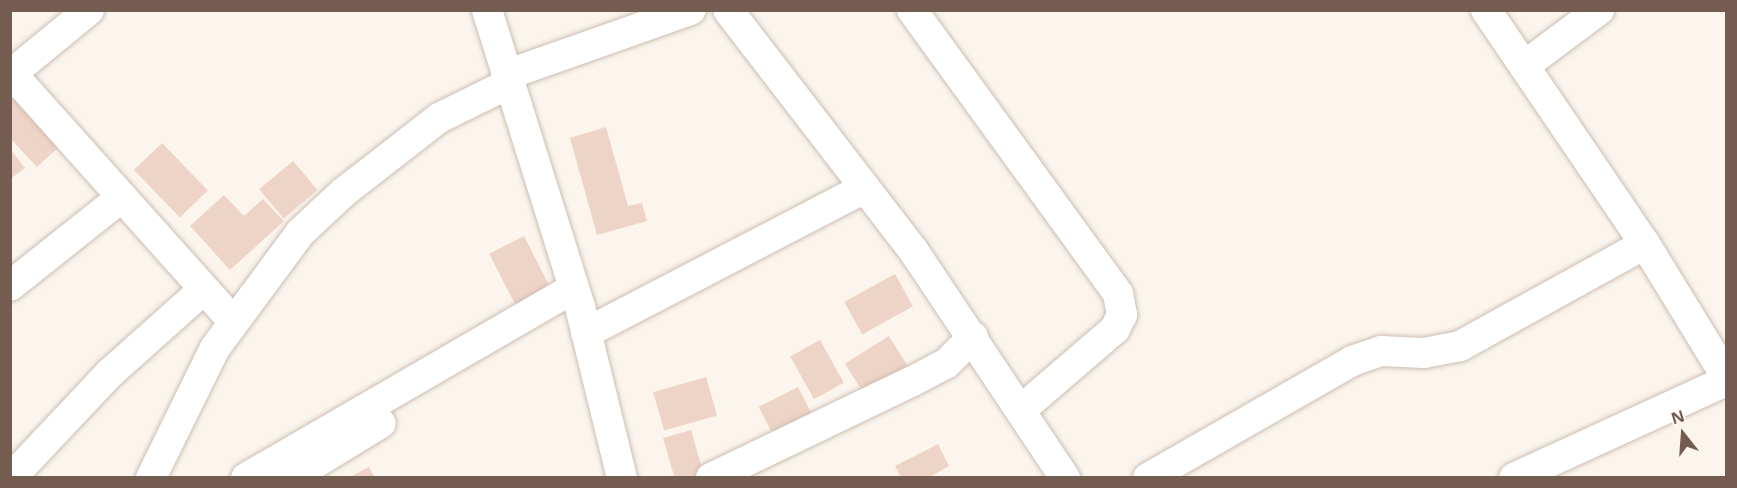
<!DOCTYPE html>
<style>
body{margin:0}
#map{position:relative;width:1737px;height:488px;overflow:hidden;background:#fbf5ed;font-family:"Noto Sans",sans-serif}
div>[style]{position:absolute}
.building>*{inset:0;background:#eed4c7;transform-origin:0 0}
.roads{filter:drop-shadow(0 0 2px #cdbdb3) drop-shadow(0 0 2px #cdbdb3)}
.street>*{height:30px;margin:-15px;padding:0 15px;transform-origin:15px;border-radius:15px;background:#fff}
span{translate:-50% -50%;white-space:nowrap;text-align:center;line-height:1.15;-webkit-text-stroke:4.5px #fef9f4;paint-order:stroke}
.frame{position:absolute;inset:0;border:12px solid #755c51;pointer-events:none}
.north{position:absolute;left:1653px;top:404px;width:60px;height:60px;-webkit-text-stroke:4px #fef9f4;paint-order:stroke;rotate:343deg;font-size:16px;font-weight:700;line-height:24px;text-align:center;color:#755c51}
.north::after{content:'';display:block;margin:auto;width:21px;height:27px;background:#755c51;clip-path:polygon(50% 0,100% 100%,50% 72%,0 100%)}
</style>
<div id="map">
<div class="building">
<div style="clip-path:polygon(19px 94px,63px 143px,37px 167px,10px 138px,10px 102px)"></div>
<div style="clip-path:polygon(606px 127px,628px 206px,642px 203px,647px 221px,597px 235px,570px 138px)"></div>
<div style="left:162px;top:143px;width:66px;height:39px;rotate:46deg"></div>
<div style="clip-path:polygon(10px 149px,25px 168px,10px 179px)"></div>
<div style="left:293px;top:161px;width:38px;height:44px;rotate:50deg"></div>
<div style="clip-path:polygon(224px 195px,244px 216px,263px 199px,284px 221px,230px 270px,190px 226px)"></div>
<div style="left:524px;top:236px;width:62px;height:39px;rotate:63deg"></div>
<div style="left:895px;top:274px;width:37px;height:58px;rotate:61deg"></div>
<div style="left:889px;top:336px;width:41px;height:52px;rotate:58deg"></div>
<div style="left:820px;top:340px;width:49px;height:34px;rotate:61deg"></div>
<div style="left:706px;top:377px;width:40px;height:55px;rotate:74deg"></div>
<div style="left:798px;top:387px;width:36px;height:44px;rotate:63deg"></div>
<div style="left:691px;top:430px;width:46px;height:29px;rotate:74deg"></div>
<div style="clip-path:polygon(938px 444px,949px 466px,928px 478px,901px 478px,895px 466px)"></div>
<div style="clip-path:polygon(369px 467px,375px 478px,348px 478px)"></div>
</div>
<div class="roads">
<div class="street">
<div style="left:487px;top:10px;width:311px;rotate:72.6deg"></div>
<div style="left:580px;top:307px;width:176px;rotate:76.2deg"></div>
<div style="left:728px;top:10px;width:303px;rotate:52.4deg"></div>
<div style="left:913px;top:250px;width:274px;rotate:56.3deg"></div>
<div style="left:912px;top:10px;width:351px;rotate:54deg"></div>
<div style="left:1118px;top:294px;width:21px;rotate:79deg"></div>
<div style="left:1122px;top:315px;width:16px;rotate:117deg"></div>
<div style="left:1115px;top:329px;width:121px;rotate:139.3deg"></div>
<div style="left:1486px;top:10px;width:283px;rotate:55.8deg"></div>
<div style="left:1645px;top:244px;width:155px;rotate:58.5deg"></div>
<div style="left:1524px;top:66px;width:94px;rotate:-36.7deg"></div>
<div style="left:12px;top:74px;width:331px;rotate:48.2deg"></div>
<div style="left:10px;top:75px;width:102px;rotate:-39.4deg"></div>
<div style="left:506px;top:75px;width:196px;rotate:-19.4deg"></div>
<div style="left:10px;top:286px;width:143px;rotate:-38.5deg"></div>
<div style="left:586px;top:333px;width:314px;rotate:-27.5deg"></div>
<div style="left:11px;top:478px;width:143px;rotate:-46.7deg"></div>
<div style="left:109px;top:374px;width:127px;rotate:-41.8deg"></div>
<div style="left:151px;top:478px;width:145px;rotate:-63.8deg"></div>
<div style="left:215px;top:348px;width:143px;rotate:-53.5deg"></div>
<div style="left:300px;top:233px;width:60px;rotate:-43deg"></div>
<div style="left:344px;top:192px;width:120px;rotate:-37.9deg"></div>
<div style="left:439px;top:118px;width:77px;rotate:-26.2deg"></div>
<div style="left:246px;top:478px;width:379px;rotate:-30.1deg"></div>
<div style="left:291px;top:478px;width:105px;rotate:-31.4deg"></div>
<div style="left:711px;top:478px;width:224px;rotate:-25.7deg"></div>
<div style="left:913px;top:381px;width:38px;rotate:-28deg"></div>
<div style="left:947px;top:363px;width:37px;rotate:-45deg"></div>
<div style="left:1148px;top:478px;width:235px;rotate:-29.8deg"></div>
<div style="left:1352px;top:361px;width:31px;rotate:-19deg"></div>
<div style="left:1381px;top:351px;width:43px;rotate:2.7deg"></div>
<div style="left:1424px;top:353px;width:37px;rotate:-11deg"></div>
<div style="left:1460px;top:346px;width:211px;rotate:-28.9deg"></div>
<div style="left:1514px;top:478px;width:233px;rotate:-24.6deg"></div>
</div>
</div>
<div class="frame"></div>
<div class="north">N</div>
</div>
